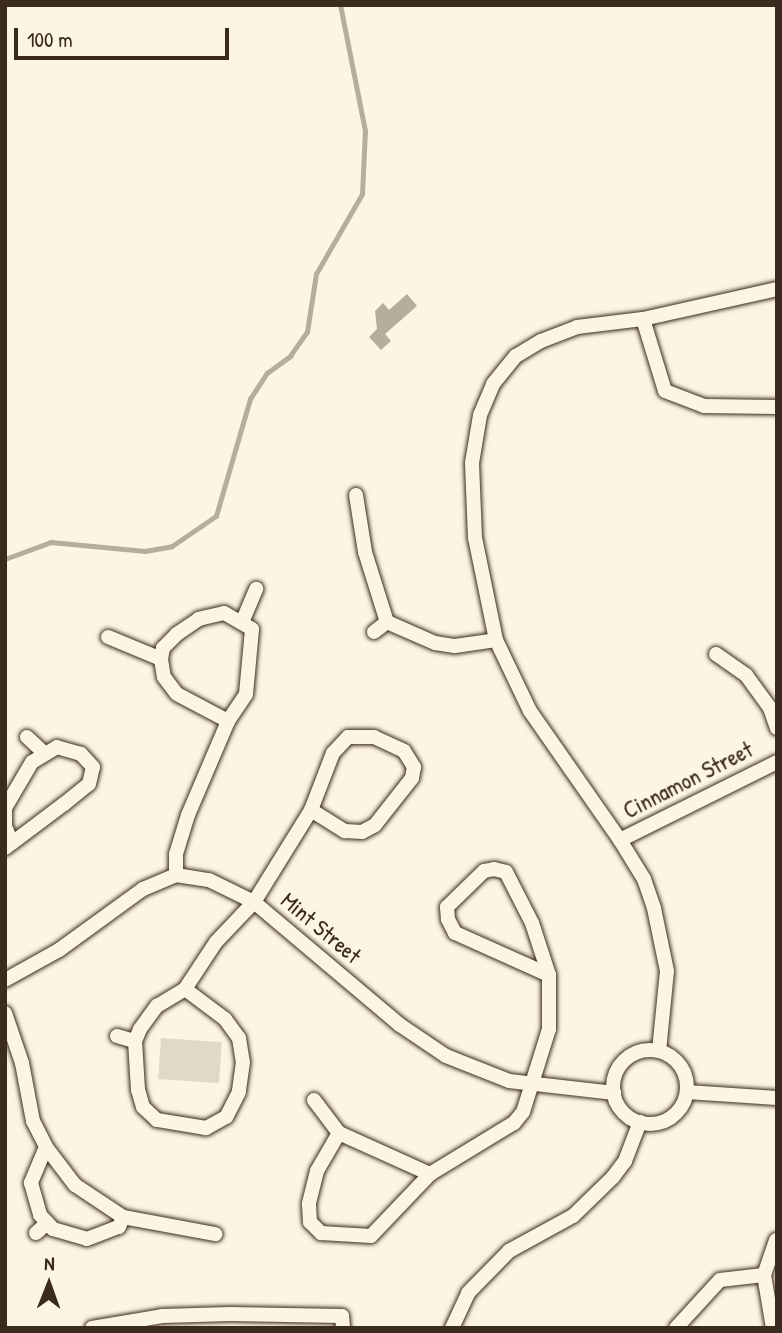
<!DOCTYPE html>
<style>
body{margin:0}
#map{position:relative;width:782px;height:1333px;overflow:hidden;background:#fcf5e5;font-family:"Patrick Hand",sans-serif}
div>[style]{position:absolute}
.green>*{inset:0;background:#e0d8c8;transform-origin:0 0}
.water>*{inset:0;background:#b7ad9e}
.stream>*{height:4.5px;margin:-2.25px;padding:0 2.25px;transform-origin:2.25px;border-radius:2.25px;background:#b7ad9e}
.roads{filter:drop-shadow(0 0 2px #3b2a1e) drop-shadow(0 0 2px #3b2a1e)}
.minor>*{height:14px;margin:-7px;padding:0 7px;transform-origin:7px;border-radius:7px;background:#fcf5e5}
.minor>.ring{margin:-7px;padding:0;box-sizing:content-box;background:none;border:14px solid #fcf5e5;border-radius:50%}
span{translate:-50% -50%;white-space:nowrap;text-align:center;line-height:1.15;-webkit-text-stroke:7px #fcf5e5;paint-order:stroke}
.street-label{font-size:23px;color:#3b2a1e}
.frame{position:absolute;inset:0;border:7px solid #3b2a1e;pointer-events:none}
.north{position:absolute;left:14px;top:1249px;width:70px;height:70px;-webkit-text-stroke:5px #fcf5e5;paint-order:stroke;rotate:1deg;font-size:19px;font-weight:700;line-height:28px;text-align:center;color:#3b2a1e}
.north::after{content:'';display:block;margin:auto;width:24px;height:32px;background:#3b2a1e;clip-path:polygon(50% 0,100% 100%,50% 72%,0 100%)}
.scale{position:absolute;left:14px;top:28px;width:215px;height:32px;box-sizing:border-box;border:4px solid #3b2a1e;border-top:0;padding-left:9px;font-size:21px;line-height:24px;white-space:nowrap;color:#3b2a1e;-webkit-text-stroke:5px #fcf5e5;paint-order:stroke}
</style>
<div id="map">
<div class="green">
<div style="left:161px;top:1038px;width:61px;height:41px;rotate:4deg"></div>
</div>
<div class="water">
<div style="clip-path:polygon(407px 294px,417px 306px,385px 334px,391px 341px,381px 350px,369px 337px,377px 329px,375px 311px,383px 303px,389px 310px)"></div>
</div>
<div class="stream">
<div style="left:5px;top:559px;width:49px;rotate:-20.3deg"></div>
<div style="left:51px;top:542px;width:94px;rotate:5.5deg"></div>
<div style="left:145px;top:551px;width:27px;rotate:-10deg"></div>
<div style="left:172px;top:546px;width:53px;rotate:-34.3deg"></div>
<div style="left:216px;top:516px;width:122px;rotate:-73.8deg"></div>
<div style="left:250px;top:399px;width:31px;rotate:-57deg"></div>
<div style="left:267px;top:373px;width:29px;rotate:-36deg"></div>
<div style="left:290px;top:356px;width:29px;rotate:-55deg"></div>
<div style="left:307px;top:332px;width:59px;rotate:-81.2deg"></div>
<div style="left:316px;top:274px;width:92px;rotate:-60.1deg"></div>
<div style="left:362px;top:194px;width:63px;rotate:-87.3deg"></div>
<div style="left:365px;top:131px;width:128px;rotate:-101.2deg"></div>
</div>
<div class="roads">
<div class="minor">
<div style="left:643px;top:319px;width:75px;rotate:73deg"></div>
<div style="left:665px;top:391px;width:42px;rotate:21deg"></div>
<div style="left:704px;top:406px;width:73px;rotate:0.8deg"></div>
<div style="left:356px;top:495px;width:58px;rotate:81deg"></div>
<div style="left:365px;top:552px;width:73px;rotate:72.6deg"></div>
<div style="left:387px;top:622px;width:52px;rotate:23.6deg"></div>
<div style="left:435px;top:643px;width:20px;rotate:9deg"></div>
<div style="left:455px;top:646px;width:41px;rotate:-8.3deg"></div>
<div style="left:243px;top:620px;width:34px;rotate:-67deg"></div>
<div style="left:374px;top:632px;width:16px;rotate:-38deg"></div>
<div style="left:108px;top:637px;width:57px;rotate:22.5deg"></div>
<div style="left:716px;top:654px;width:37px;rotate:35deg"></div>
<div style="left:746px;top:675px;width:41px;rotate:54deg"></div>
<div style="left:770px;top:708px;width:21px;rotate:71deg"></div>
<div style="left:27px;top:737px;width:22px;rotate:43deg"></div>
<div style="left:311px;top:810px;width:40px;rotate:32deg"></div>
<div style="left:345px;top:831px;width:17px;rotate:3deg"></div>
<div style="left:362px;top:832px;width:15px;rotate:-28deg"></div>
<div style="left:375px;top:825px;width:60px;rotate:-51.8deg"></div>
<div style="left:412px;top:778px;width:11px;rotate:-80deg"></div>
<div style="left:620px;top:840px;width:175px;rotate:-26.4deg"></div>
<div style="left:5px;top:848px;width:9px;rotate:-36deg"></div>
<div style="left:12px;top:843px;width:65px;rotate:-36.9deg"></div>
<div style="left:64px;top:804px;width:32px;rotate:-39deg"></div>
<div style="left:89px;top:784px;width:17px;rotate:-77deg"></div>
<div style="left:93px;top:767px;width:18px;rotate:-133deg"></div>
<div style="left:81px;top:754px;width:25px;rotate:-164deg"></div>
<div style="left:57px;top:747px;width:29px;rotate:149deg"></div>
<div style="left:32px;top:762px;width:53px;rotate:120.4deg"></div>
<div style="left:5px;top:808px;width:18px;rotate:90deg"></div>
<div style="left:5px;top:826px;width:18px;rotate:68deg"></div>
<div style="left:494px;top:869px;width:12px;rotate:14deg"></div>
<div style="left:506px;top:872px;width:57px;rotate:63deg"></div>
<div style="left:532px;top:923px;width:55px;rotate:71.9deg"></div>
<div style="left:549px;top:975px;width:103px;rotate:-155.9deg"></div>
<div style="left:455px;top:933px;width:16px;rotate:-117deg"></div>
<div style="left:448px;top:919px;width:12px;rotate:-95deg"></div>
<div style="left:447px;top:907px;width:52px;rotate:-44.2deg"></div>
<div style="left:484px;top:871px;width:10px;rotate:-11deg"></div>
<div style="left:176px;top:875px;width:21px;rotate:-90deg"></div>
<div style="left:176px;top:854px;width:41px;rotate:-72.9deg"></div>
<div style="left:188px;top:815px;width:102px;rotate:-66.9deg"></div>
<div style="left:228px;top:721px;width:32px;rotate:-56deg"></div>
<div style="left:246px;top:694px;width:65px;rotate:-84.7deg"></div>
<div style="left:252px;top:629px;width:32px;rotate:-150deg"></div>
<div style="left:224px;top:613px;width:26px;rotate:167deg"></div>
<div style="left:199px;top:619px;width:27px;rotate:146deg"></div>
<div style="left:177px;top:634px;width:20px;rotate:135deg"></div>
<div style="left:163px;top:648px;width:11px;rotate:100deg"></div>
<div style="left:161px;top:659px;width:18px;rotate:81deg"></div>
<div style="left:164px;top:677px;width:21px;rotate:53deg"></div>
<div style="left:177px;top:694px;width:58px;rotate:27.9deg"></div>
<div style="left:5px;top:980px;width:62px;rotate:-29.1deg"></div>
<div style="left:59px;top:950px;width:104px;rotate:-36deg"></div>
<div style="left:143px;top:889px;width:36px;rotate:-23deg"></div>
<div style="left:176px;top:875px;width:33px;rotate:9deg"></div>
<div style="left:209px;top:880px;width:50px;rotate:26.1deg"></div>
<div style="left:254px;top:902px;width:191px;rotate:40.1deg"></div>
<div style="left:400px;top:1025px;width:55px;rotate:34deg"></div>
<div style="left:446px;top:1056px;width:68px;rotate:21.6deg"></div>
<div style="left:509px;top:1081px;width:106px;rotate:6.5deg"></div>
<div style="left:185px;top:989px;width:50px;rotate:36.9deg"></div>
<div style="left:225px;top:1019px;width:24px;rotate:54deg"></div>
<div style="left:239px;top:1038px;width:24px;rotate:81deg"></div>
<div style="left:243px;top:1062px;width:30px;rotate:98deg"></div>
<div style="left:239px;top:1092px;width:28px;rotate:117deg"></div>
<div style="left:226px;top:1117px;width:23px;rotate:151deg"></div>
<div style="left:206px;top:1128px;width:50px;rotate:-170.7deg"></div>
<div style="left:157px;top:1120px;width:19px;rotate:-137deg"></div>
<div style="left:143px;top:1107px;width:18px;rotate:-106deg"></div>
<div style="left:138px;top:1090px;width:49px;rotate:-93.5deg"></div>
<div style="left:135px;top:1041px;width:13px;rotate:-67deg"></div>
<div style="left:140px;top:1029px;width:29px;rotate:-54deg"></div>
<div style="left:157px;top:1006px;width:33px;rotate:-31deg"></div>
<div style="left:185px;top:989px;width:56px;rotate:-56.6deg"></div>
<div style="left:216px;top:942px;width:55px;rotate:-46.5deg"></div>
<div style="left:254px;top:902px;width:108px;rotate:-58.2deg"></div>
<div style="left:311px;top:810px;width:61px;rotate:-68.9deg"></div>
<div style="left:333px;top:753px;width:22px;rotate:-47deg"></div>
<div style="left:348px;top:737px;width:26px"></div>
<div style="left:374px;top:737px;width:33px;rotate:25deg"></div>
<div style="left:404px;top:751px;width:19px;rotate:58deg"></div>
<div style="left:5px;top:1013px;width:53px;rotate:71.2deg"></div>
<div style="left:22px;top:1063px;width:59px;rotate:79.3deg"></div>
<div style="left:33px;top:1121px;width:29px;rotate:63deg"></div>
<div style="left:46px;top:1147px;width:48px;rotate:52.7deg"></div>
<div style="left:75px;top:1185px;width:58px;rotate:33.7deg"></div>
<div style="left:123px;top:1217px;width:94px;rotate:10.5deg"></div>
<div style="left:117px;top:1036px;width:19px;rotate:16deg"></div>
<div class="ring" style="left:613px;top:1050px;width:60px;height:60px"></div>
<div style="left:659px;top:1051px;width:80px;rotate:-84.3deg"></div>
<div style="left:667px;top:971px;width:64px;rotate:-101.7deg"></div>
<div style="left:654px;top:908px;width:31px;rotate:-109deg"></div>
<div style="left:644px;top:879px;width:46px;rotate:-121.6deg"></div>
<div style="left:620px;top:840px;width:157px;rotate:-124.9deg"></div>
<div style="left:530px;top:711px;width:79px;rotate:-115.6deg"></div>
<div style="left:496px;top:640px;width:104px;rotate:-101.6deg"></div>
<div style="left:475px;top:538px;width:75px;rotate:-92.3deg"></div>
<div style="left:472px;top:463px;width:49px;rotate:-80.5deg"></div>
<div style="left:480px;top:415px;width:34px;rotate:-67deg"></div>
<div style="left:493px;top:384px;width:36px;rotate:-51deg"></div>
<div style="left:516px;top:356px;width:29px;rotate:-31deg"></div>
<div style="left:541px;top:341px;width:39px;rotate:-21deg"></div>
<div style="left:577px;top:327px;width:66px;rotate:-6.9deg"></div>
<div style="left:643px;top:319px;width:137px;rotate:-12.6deg"></div>
<div style="left:687px;top:1092px;width:90px;rotate:3.8deg"></div>
<div style="left:314px;top:1100px;width:41px;rotate:52.9deg"></div>
<div style="left:339px;top:1133px;width:100px;rotate:24.3deg"></div>
<div style="left:430px;top:1174px;width:98px;rotate:-31.3deg"></div>
<div style="left:514px;top:1123px;width:14px;rotate:-51deg"></div>
<div style="left:523px;top:1112px;width:87px;rotate:-72.6deg"></div>
<div style="left:549px;top:1029px;width:54px;rotate:-90deg"></div>
<div style="left:339px;top:1133px;width:44px;rotate:120.1deg"></div>
<div style="left:317px;top:1171px;width:34px;rotate:104deg"></div>
<div style="left:309px;top:1204px;width:18px;rotate:87deg"></div>
<div style="left:310px;top:1222px;width:16px;rotate:45deg"></div>
<div style="left:321px;top:1233px;width:50px;rotate:3.4deg"></div>
<div style="left:371px;top:1236px;width:86px;rotate:-46.4deg"></div>
<div style="left:46px;top:1147px;width:39px;rotate:113deg"></div>
<div style="left:31px;top:1183px;width:33px;rotate:74deg"></div>
<div style="left:40px;top:1215px;width:19px;rotate:47deg"></div>
<div style="left:53px;top:1229px;width:35px;rotate:16deg"></div>
<div style="left:87px;top:1239px;width:34px;rotate:-21deg"></div>
<div style="left:119px;top:1227px;width:11px;rotate:-68deg"></div>
<div style="left:36px;top:1233px;width:15px;rotate:-42deg"></div>
<div style="left:764px;top:1275px;width:54px;rotate:80.4deg"></div>
<div style="left:92px;top:1328px;width:71px;rotate:-9.7deg"></div>
<div style="left:162px;top:1316px;width:68px;rotate:-1.7deg"></div>
<div style="left:230px;top:1314px;width:112px;rotate:1deg"></div>
<div style="left:342px;top:1316px;width:12px;rotate:85deg"></div>
<div style="left:452px;top:1328px;width:38px;rotate:-65deg"></div>
<div style="left:468px;top:1293px;width:59px;rotate:-45.7deg"></div>
<div style="left:509px;top:1251px;width:73px;rotate:-28.7deg"></div>
<div style="left:573px;top:1216px;width:56px;rotate:-44.3deg"></div>
<div style="left:613px;top:1177px;width:20px;rotate:-53deg"></div>
<div style="left:625px;top:1161px;width:42px;rotate:-69deg"></div>
<div style="left:676px;top:1328px;width:65px;rotate:-47.5deg"></div>
<div style="left:720px;top:1280px;width:44px;rotate:-6.5deg"></div>
<div style="left:764px;top:1275px;width:37px;rotate:-71deg"></div>
</div>
</div>
<div class="street-label">
<span style="left:688px;top:780px;rotate:-27deg">Cinnamon Street</span>
<span style="left:321px;top:928px;rotate:40deg">Mint Street</span>
</div>
<div class="frame"></div>
<div class="north">N</div>
<div class="scale">100 m</div>
</div>
